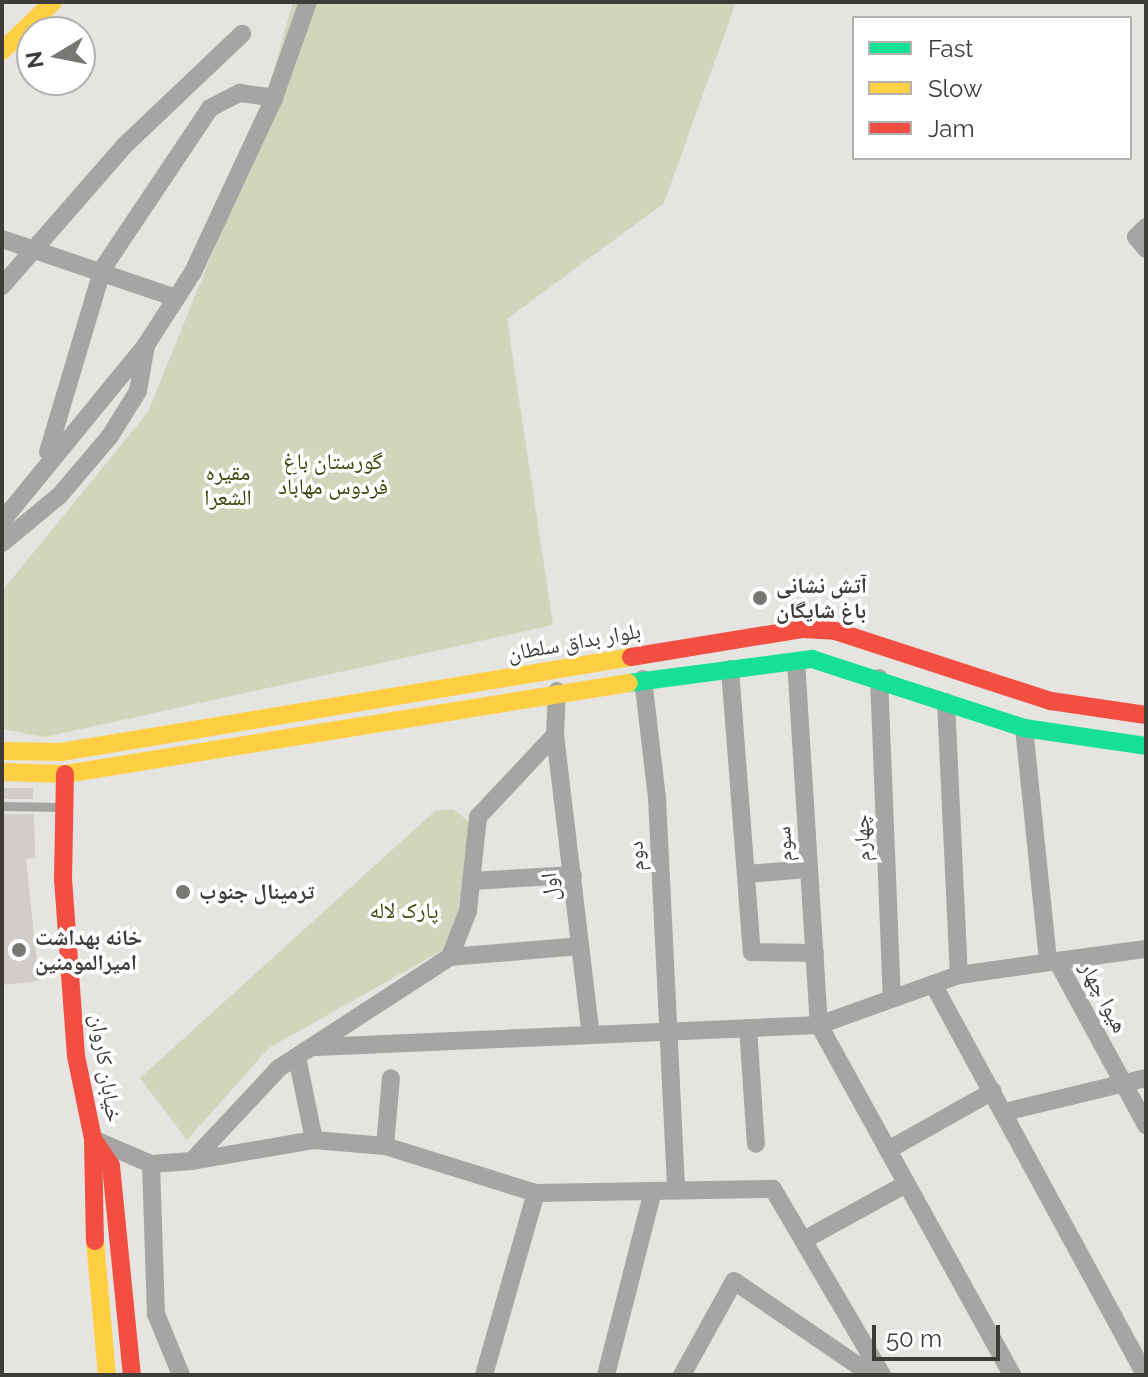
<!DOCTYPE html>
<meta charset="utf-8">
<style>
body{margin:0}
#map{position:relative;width:1148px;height:1377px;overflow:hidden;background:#e6e4e0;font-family:Raleway,"Noto Naskh Arabic",sans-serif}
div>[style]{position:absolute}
.green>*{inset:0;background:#d2d4bb}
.building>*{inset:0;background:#d0cdca;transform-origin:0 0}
.lane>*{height:9px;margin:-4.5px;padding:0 4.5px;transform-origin:4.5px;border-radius:4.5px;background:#a7a5a4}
.street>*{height:18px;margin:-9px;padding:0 9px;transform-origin:9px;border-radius:9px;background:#a7a5a4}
.fast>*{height:18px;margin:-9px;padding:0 9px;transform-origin:9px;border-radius:9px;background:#16e098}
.slow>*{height:18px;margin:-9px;padding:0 9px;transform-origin:9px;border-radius:9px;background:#ffcf43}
.jam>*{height:18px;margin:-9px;padding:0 9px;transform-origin:9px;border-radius:9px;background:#f24e42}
.dots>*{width:22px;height:22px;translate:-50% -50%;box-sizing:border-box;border:4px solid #fff;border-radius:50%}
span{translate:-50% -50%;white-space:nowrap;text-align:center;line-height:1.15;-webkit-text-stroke:7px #fff;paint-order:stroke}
.park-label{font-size:22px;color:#3d4207}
.poi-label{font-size:22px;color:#3e3c39;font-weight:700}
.left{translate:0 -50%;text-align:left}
.street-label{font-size:22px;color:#3e3c39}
.frame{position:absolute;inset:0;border:4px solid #3e3c39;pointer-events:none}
.legend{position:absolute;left:852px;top:16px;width:280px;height:144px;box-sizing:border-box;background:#fff;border:2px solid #b2b1b0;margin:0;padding:10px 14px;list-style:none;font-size:24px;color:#3e3c39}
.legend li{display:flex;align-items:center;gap:16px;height:40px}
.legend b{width:40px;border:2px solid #b2b1b0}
.north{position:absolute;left:16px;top:16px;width:80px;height:80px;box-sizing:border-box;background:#fff;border:2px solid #b2b1b0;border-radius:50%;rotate:260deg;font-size:22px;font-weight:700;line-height:32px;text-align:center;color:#3e3c39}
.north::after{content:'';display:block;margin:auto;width:28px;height:36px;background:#797773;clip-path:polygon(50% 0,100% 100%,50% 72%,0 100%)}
.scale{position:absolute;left:872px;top:1325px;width:128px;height:36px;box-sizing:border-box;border:4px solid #3e3c39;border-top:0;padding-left:10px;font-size:24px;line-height:28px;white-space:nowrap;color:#3e3c39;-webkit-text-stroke:6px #fff;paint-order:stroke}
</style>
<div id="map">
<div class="green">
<div style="clip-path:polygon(293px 2px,736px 2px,664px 203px,507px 319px,553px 625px,45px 737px,2px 729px,2px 591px,148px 412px,244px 175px)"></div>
<div style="clip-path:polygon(453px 809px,468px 821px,469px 833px,456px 930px,443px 950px,269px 1048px,187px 1140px,140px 1078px,435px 811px)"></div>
</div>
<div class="building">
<div style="left:33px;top:788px;width:11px;height:31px;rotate:90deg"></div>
<div style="clip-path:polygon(2px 814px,34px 814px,35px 857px,26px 859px,39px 981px,2px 985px)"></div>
</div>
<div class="lane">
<div style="left:2px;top:806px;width:61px;rotate:0.9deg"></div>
</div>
<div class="street">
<div style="left:1146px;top:227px;width:14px;rotate:135deg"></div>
<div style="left:1136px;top:237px;width:16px;rotate:50deg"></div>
<div style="left:2px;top:239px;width:184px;rotate:18.7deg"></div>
<div style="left:2px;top:286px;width:186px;rotate:-48.9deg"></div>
<div style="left:124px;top:146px;width:163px;rotate:-43.5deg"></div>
<div style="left:48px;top:452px;width:192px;rotate:-73.4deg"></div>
<div style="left:103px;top:268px;width:192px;rotate:-56.2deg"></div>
<div style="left:210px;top:108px;width:34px;rotate:-27deg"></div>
<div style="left:240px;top:93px;width:34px;rotate:8deg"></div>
<div style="left:2px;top:521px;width:227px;rotate:-50.7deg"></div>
<div style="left:146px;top:345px;width:87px;rotate:-57.2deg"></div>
<div style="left:193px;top:272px;width:192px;rotate:-65deg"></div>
<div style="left:274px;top:98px;width:102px;rotate:-70.5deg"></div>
<div style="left:2px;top:543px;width:75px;rotate:-39.6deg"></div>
<div style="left:60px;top:495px;width:77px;rotate:-49.7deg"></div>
<div style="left:110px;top:436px;width:53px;rotate:-58.1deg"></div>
<div style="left:138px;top:391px;width:47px;rotate:-80.1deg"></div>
<div style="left:796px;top:661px;width:365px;rotate:86.4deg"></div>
<div style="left:819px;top:1025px;width:400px;rotate:61.1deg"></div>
<div style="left:730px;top:669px;width:284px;rotate:85.6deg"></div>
<div style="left:752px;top:952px;width:63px;rotate:0.9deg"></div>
<div style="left:879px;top:678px;width:317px;rotate:87.7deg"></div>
<div style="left:643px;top:679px;width:120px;rotate:83.3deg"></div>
<div style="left:657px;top:798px;width:393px;rotate:87.2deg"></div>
<div style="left:946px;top:702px;width:273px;rotate:87.3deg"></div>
<div style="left:1024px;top:728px;width:235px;rotate:84.1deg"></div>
<div style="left:555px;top:735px;width:302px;rotate:83.2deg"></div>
<div style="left:747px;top:874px;width:62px;rotate:-4.6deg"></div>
<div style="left:471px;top:881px;width:102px;rotate:-3.4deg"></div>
<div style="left:450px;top:957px;width:130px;rotate:-4.8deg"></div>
<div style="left:1057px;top:961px;width:90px;rotate:-7.7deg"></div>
<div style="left:933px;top:984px;width:445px;rotate:61.5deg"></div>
<div style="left:748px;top:1028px;width:116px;rotate:86.1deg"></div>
<div style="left:317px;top:1047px;width:502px;rotate:-2.51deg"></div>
<div style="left:819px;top:1025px;width:149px;rotate:-19.7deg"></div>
<div style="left:959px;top:975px;width:99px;rotate:-8.1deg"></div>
<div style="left:1057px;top:961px;width:187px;rotate:61.5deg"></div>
<div style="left:297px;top:1057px;width:85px;rotate:78.4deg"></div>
<div style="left:1005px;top:1112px;width:145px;rotate:-13.6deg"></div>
<div style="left:93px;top:1139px;width:63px;rotate:23.3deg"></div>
<div style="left:151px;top:1164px;width:150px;rotate:88.1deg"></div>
<div style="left:156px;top:1314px;width:66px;rotate:67.7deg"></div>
<div style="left:385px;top:1146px;width:68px;rotate:-85deg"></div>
<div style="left:888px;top:1150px;width:120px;rotate:-29.3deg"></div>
<div style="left:192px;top:1161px;width:124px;rotate:-9.8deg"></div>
<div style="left:314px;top:1140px;width:71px;rotate:4.8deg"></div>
<div style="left:385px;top:1146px;width:158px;rotate:17.3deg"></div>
<div style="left:536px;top:1193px;width:237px;rotate:-1deg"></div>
<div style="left:773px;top:1189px;width:216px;rotate:59.6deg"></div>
<div style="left:151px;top:1164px;width:41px;rotate:-4.2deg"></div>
<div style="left:192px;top:1161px;width:127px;rotate:-46.9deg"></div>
<div style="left:279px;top:1068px;width:204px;rotate:-33deg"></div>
<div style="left:450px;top:957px;width:49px;rotate:-68.6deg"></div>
<div style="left:468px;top:911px;width:95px;rotate:-83.9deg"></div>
<div style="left:478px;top:817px;width:112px;rotate:-46.8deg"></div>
<div style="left:555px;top:735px;width:44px;rotate:-87.4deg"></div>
<div style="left:804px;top:1240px;width:116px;rotate:-28.8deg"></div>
<div style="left:484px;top:1375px;width:189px;rotate:-74.1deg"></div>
<div style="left:606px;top:1375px;width:190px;rotate:-75.7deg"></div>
<div style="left:682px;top:1375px;width:107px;rotate:-61deg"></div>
<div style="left:734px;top:1281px;width:167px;rotate:34.3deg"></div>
</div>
<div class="fast">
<div style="left:629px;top:683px;width:185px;rotate:-7.5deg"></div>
<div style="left:812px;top:659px;width:223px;rotate:18deg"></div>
<div style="left:1024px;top:728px;width:123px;rotate:8.4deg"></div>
</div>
<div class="slow">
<div style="left:2px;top:51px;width:71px;rotate:-43.9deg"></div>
<div style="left:2px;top:751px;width:59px;rotate:1deg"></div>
<div style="left:61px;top:752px;width:578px;rotate:-9.46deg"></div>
<div style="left:2px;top:772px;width:63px;rotate:1.8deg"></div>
<div style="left:65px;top:774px;width:571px;rotate:-9.17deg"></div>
<div style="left:95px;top:1241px;width:135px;rotate:84.9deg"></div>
</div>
<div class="jam">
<div style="left:631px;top:657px;width:173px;rotate:-9.3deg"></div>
<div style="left:802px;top:629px;width:33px;rotate:3deg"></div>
<div style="left:835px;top:631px;width:227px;rotate:18deg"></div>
<div style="left:1051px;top:701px;width:96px;rotate:8.4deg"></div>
<div style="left:65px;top:774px;width:105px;rotate:91.1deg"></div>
<div style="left:63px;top:879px;width:177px;rotate:85.8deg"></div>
<div style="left:76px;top:1056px;width:85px;rotate:78.4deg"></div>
<div style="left:93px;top:1139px;width:102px;rotate:88.9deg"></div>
<div style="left:93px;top:1139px;width:32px;rotate:56deg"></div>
<div style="left:111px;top:1166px;width:210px;rotate:84.3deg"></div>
</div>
<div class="dots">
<div style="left:760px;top:598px;background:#797773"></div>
<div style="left:183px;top:892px;background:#797773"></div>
<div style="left:19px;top:950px;background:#797773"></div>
</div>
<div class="park-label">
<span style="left:333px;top:474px">گورستان باغ<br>فردوس مهاباد</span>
<span style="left:228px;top:485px">مقیره<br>الشعرا</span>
<span style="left:404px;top:911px">پارک لاله</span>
</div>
<div class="poi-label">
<span class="left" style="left:776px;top:598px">آتش نشانی<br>باغ شایگان</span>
<span class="left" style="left:199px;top:892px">ترمینال جنوب</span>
<span class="left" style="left:35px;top:950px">خانه بهداشت<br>امیرالمومنین</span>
</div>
<div class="street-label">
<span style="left:574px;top:642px;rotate:-10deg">بلوار بداق سلطان</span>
<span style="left:862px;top:838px;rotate:-92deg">چهارم</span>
<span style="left:784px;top:844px;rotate:-94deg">سوم</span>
<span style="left:636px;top:856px;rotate:-93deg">دوم</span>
<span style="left:550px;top:887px;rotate:-96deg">اول</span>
<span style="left:1104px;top:997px;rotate:62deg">هیوا چهار</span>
<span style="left:106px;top:1068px;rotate:81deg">خیابان کاروان</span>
</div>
<div class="frame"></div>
<ul class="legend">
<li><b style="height:10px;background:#16e098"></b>Fast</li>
<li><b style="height:10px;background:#ffcf43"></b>Slow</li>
<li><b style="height:10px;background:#f24e42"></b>Jam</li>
</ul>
<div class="north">N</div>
<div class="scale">50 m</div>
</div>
